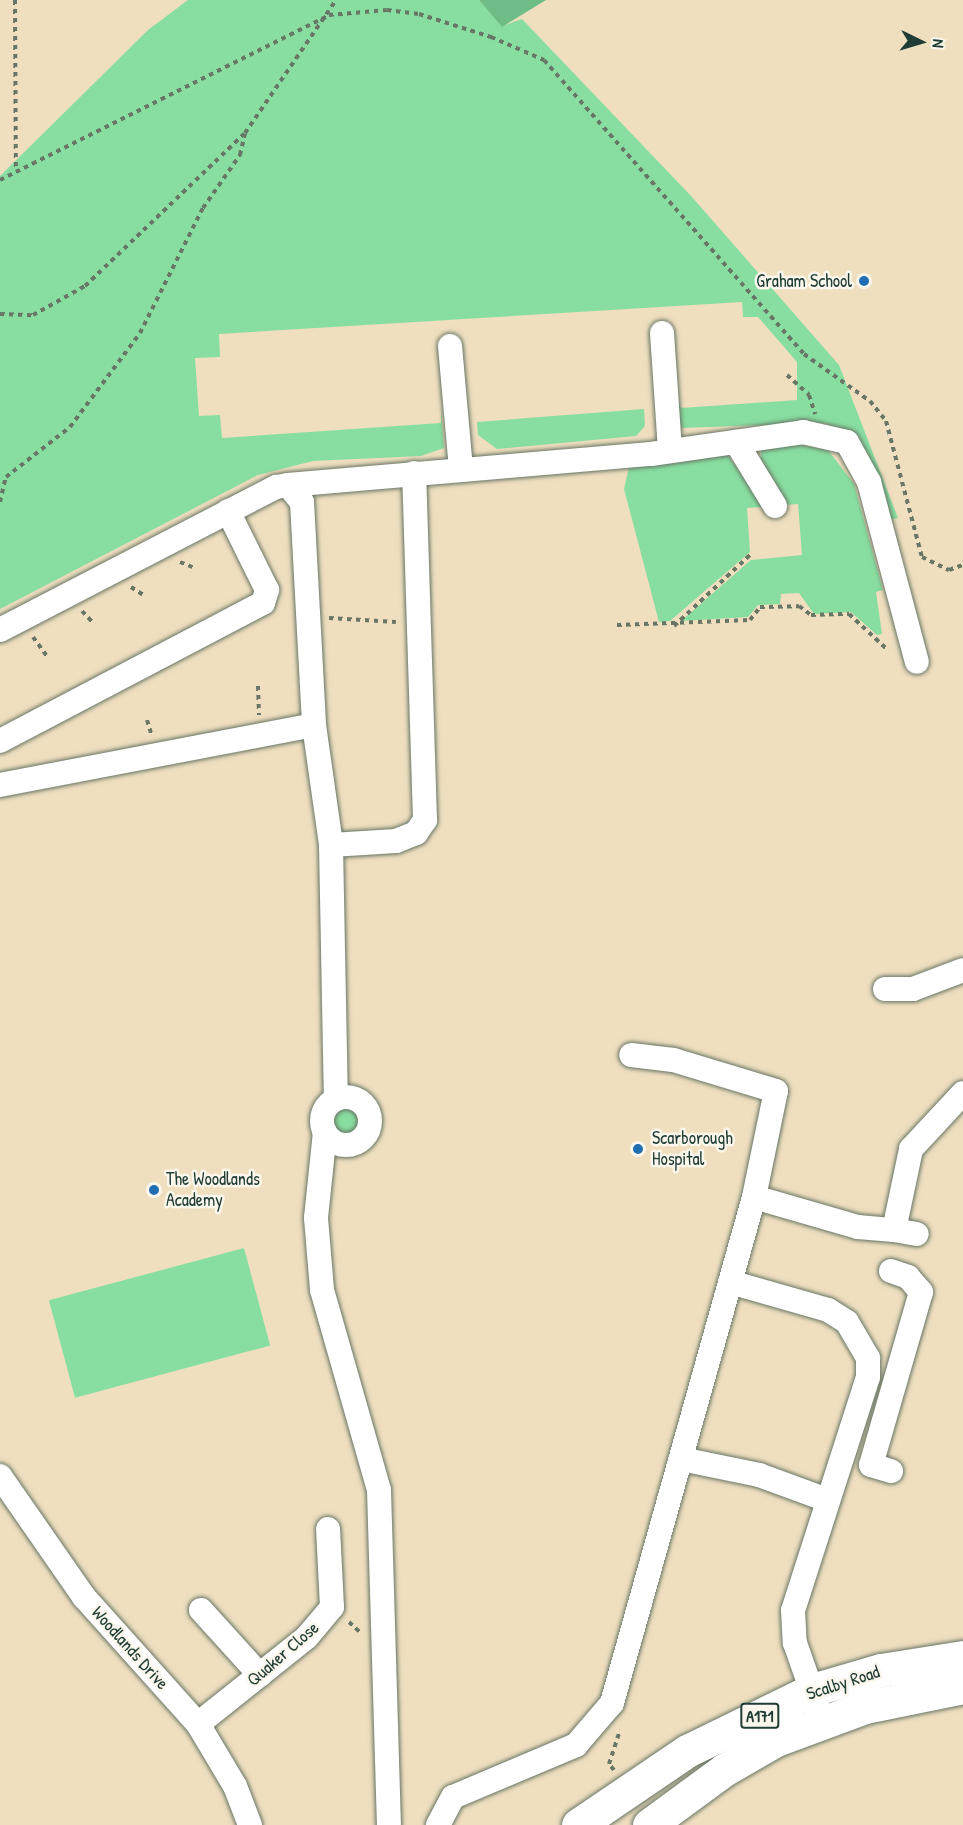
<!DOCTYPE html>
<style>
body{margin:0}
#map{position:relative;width:963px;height:1825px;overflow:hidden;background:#efdfbf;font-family:"Patrick Hand",sans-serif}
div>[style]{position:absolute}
.green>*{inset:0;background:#88dea1;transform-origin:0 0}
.round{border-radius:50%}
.forest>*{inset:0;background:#6ebd87}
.path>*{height:4px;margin-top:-2px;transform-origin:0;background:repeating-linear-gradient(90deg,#687665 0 4.5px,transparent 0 9px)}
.roads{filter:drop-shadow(0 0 2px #687665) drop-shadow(0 0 2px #687665)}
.minor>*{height:24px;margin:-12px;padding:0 12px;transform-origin:12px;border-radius:12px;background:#fff}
.minor>.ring{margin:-12px;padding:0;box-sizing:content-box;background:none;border:24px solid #fff;border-radius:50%}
.highway>*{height:33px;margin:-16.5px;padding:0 16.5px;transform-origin:16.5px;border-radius:16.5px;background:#fff}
.dots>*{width:16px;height:16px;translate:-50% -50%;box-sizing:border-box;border:3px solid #fbf7ec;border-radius:50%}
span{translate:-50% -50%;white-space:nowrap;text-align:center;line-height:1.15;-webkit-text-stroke:5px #fbf7ec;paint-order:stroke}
.shield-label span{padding:2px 4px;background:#fbf7ec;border:2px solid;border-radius:4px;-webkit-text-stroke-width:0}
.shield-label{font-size:16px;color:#1f3d34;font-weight:700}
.poi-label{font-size:18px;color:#1f3d34}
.right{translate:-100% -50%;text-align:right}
.left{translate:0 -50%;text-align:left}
.street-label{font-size:18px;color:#1f3d34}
.north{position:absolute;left:891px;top:12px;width:60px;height:60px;-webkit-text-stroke:4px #fbf7ec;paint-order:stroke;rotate:95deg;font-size:16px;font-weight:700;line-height:24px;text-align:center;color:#1f3d34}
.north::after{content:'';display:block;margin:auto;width:21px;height:27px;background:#1f3d34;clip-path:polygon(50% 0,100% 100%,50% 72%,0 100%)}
</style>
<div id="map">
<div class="green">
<div style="clip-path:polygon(188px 0,479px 0,502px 26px,522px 19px,692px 197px,839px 365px,898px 518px,886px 520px,840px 431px,825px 423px,681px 428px,675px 393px,681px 408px,797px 400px,797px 362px,758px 317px,743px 317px,742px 302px,219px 334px,220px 357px,195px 358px,199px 416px,220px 415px,222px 438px,441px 423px,441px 408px,444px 448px,421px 456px,313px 461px,258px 475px,0 609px,0 176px,148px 30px)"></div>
<div style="clip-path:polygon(644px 409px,645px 426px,636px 436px,497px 449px,478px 435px,477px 422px)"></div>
<div style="clip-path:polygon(776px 441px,828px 450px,854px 484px,883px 590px,876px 592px,882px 634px,877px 635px,851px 612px,814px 614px,799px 593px,781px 594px,780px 604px,758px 605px,748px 617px,681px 621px,751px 560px,802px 555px,798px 504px,785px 505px,761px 466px,761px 447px)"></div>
<div style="clip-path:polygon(725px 452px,762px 500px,761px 507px,747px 508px,750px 552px,670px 621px,659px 622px,624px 489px,630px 463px)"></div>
<div class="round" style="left:327px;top:1104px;width:36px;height:36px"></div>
<div style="left:244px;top:1248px;width:101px;height:202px;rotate:75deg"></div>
</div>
<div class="forest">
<div style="clip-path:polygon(479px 0,546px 0,502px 27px)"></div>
</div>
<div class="path">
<div style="left:15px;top:0;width:171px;rotate:89.7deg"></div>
<div style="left:0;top:180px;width:368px;rotate:-26.6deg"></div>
<div style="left:329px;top:15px;width:58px;rotate:-4.9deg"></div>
<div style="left:387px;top:10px;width:32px;rotate:7deg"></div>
<div style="left:419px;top:14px;width:76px;rotate:17.7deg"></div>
<div style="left:491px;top:37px;width:58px;rotate:23.5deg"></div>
<div style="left:544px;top:60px;width:392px;rotate:48.5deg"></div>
<div style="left:804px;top:354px;width:81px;rotate:35.5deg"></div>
<div style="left:870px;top:401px;width:26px;rotate:51deg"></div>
<div style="left:886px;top:421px;width:141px;rotate:75.2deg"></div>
<div style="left:922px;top:557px;width:30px;rotate:26deg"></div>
<div style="left:949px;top:570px;width:15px;rotate:-20deg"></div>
<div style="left:0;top:314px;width:33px;rotate:2deg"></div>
<div style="left:33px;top:315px;width:60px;rotate:-29.1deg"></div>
<div style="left:85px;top:286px;width:221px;rotate:-43.7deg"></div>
<div style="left:245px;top:133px;width:161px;rotate:-55.6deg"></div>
<div style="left:787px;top:375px;width:30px;rotate:42deg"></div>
<div style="left:809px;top:395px;width:20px;rotate:72deg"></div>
<div style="left:0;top:502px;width:26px;rotate:-77deg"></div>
<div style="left:6px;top:477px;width:81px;rotate:-38deg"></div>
<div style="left:70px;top:427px;width:117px;rotate:-53.3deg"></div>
<div style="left:140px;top:333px;width:140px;rotate:-63.3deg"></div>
<div style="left:203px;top:208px;width:65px;rotate:-55.1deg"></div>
<div style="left:240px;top:155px;width:22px;rotate:-77deg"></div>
<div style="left:180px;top:562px;width:16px;rotate:22deg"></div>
<div style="left:131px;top:587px;width:17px;rotate:33deg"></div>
<div style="left:82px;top:611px;width:18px;rotate:47deg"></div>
<div style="left:329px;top:618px;width:67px;rotate:3.4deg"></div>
<div style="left:617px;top:625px;width:133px;rotate:-2.2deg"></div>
<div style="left:750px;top:620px;width:16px;rotate:-52deg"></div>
<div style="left:760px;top:607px;width:39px;rotate:-1deg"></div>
<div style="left:799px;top:606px;width:15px;rotate:37deg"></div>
<div style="left:811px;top:615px;width:38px;rotate:-2deg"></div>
<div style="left:849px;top:614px;width:54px;rotate:42.8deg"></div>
<div style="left:674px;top:626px;width:104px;rotate:-43.1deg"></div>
<div style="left:33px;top:637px;width:24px;rotate:54deg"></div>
<div style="left:258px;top:686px;width:29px;rotate:88deg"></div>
<div style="left:147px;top:720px;width:14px;rotate:73deg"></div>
<div style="left:349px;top:1622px;width:16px;rotate:43deg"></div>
<div style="left:614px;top:1770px;width:8px;rotate:-130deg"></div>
<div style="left:609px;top:1764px;width:36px;rotate:-72deg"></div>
</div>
<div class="roads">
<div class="minor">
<div style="left:662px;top:333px;width:118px;rotate:86.1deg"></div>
<div style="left:450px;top:346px;width:124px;rotate:84.9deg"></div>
<div style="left:736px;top:442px;width:75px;rotate:58.6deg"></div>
<div style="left:288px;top:485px;width:364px;rotate:-4.9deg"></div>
<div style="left:651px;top:454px;width:154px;rotate:-8.2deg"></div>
<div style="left:803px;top:432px;width:45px;rotate:12.8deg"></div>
<div style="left:847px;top:442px;width:46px;rotate:61.2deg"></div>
<div style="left:869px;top:482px;width:186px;rotate:75.1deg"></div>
<div style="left:0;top:630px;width:311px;rotate:-27.4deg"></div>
<div style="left:276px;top:487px;width:12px;rotate:-9deg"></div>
<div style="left:288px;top:485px;width:22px;rotate:51deg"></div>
<div style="left:302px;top:502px;width:223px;rotate:86.9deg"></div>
<div style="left:314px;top:725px;width:320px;rotate:169.2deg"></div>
<div style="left:314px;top:725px;width:121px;rotate:81.9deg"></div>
<div style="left:331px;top:845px;width:254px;rotate:88.9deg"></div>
<div style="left:0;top:741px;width:297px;rotate:-27.7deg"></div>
<div style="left:263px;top:603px;width:14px;rotate:-73deg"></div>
<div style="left:267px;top:590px;width:88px;rotate:-116.3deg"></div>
<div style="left:331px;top:845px;width:65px;rotate:-3.5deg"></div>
<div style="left:396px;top:841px;width:22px;rotate:-22deg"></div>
<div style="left:416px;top:833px;width:16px;rotate:-55deg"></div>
<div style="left:425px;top:820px;width:347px;rotate:-91.8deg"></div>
<div style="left:885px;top:989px;width:28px"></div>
<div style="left:913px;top:989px;width:53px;rotate:-20.8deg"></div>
<div class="ring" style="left:322px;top:1097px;width:24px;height:24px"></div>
<div style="left:325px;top:1132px;width:86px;rotate:96deg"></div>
<div style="left:316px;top:1218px;width:72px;rotate:85.2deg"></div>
<div style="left:322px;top:1290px;width:208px;rotate:74.1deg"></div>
<div style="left:379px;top:1490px;width:335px;rotate:88.3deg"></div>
<div style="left:754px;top:1197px;width:108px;rotate:16.1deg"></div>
<div style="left:858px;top:1227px;width:36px;rotate:5deg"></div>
<div style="left:894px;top:1230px;width:83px;rotate:-78.1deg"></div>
<div style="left:911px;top:1149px;width:76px;rotate:-47.1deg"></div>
<div style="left:894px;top:1230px;width:23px;rotate:10deg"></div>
<div style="left:891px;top:1271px;width:18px;rotate:19deg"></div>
<div style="left:908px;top:1277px;width:20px;rotate:49deg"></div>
<div style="left:921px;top:1292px;width:180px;rotate:106.1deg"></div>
<div style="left:871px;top:1465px;width:21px;rotate:17deg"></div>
<div style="left:730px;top:1282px;width:102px;rotate:15.9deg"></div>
<div style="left:828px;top:1310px;width:22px;rotate:32deg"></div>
<div style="left:847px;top:1322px;width:42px;rotate:59.7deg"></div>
<div style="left:868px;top:1358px;width:19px;rotate:90deg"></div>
<div style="left:868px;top:1377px;width:245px;rotate:107.8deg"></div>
<div style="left:793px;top:1610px;width:33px;rotate:87deg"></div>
<div style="left:795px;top:1643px;width:85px;rotate:70.7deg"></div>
<div style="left:681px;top:1459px;width:80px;rotate:11.6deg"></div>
<div style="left:759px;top:1475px;width:72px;rotate:20.2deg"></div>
<div style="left:0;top:1476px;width:147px;rotate:55.2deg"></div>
<div style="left:84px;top:1597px;width:171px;rotate:48.1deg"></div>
<div style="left:198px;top:1724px;width:72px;rotate:59.2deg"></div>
<div style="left:235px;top:1786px;width:42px;rotate:69deg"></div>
<div style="left:201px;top:1610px;width:88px;rotate:47.8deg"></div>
<div style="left:198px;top:1724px;width:139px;rotate:-38.6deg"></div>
<div style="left:307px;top:1637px;width:39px;rotate:-50deg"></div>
<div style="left:332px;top:1607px;width:78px;rotate:-92.9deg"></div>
<div style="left:438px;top:1825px;width:32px;rotate:-62deg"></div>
<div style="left:453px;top:1797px;width:134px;rotate:-22.9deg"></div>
<div style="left:576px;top:1745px;width:55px;rotate:-49.4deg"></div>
<div style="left:612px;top:1703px;width:526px;rotate:-74.32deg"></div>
<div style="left:754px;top:1197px;width:108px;rotate:-78.3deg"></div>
<div style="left:776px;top:1091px;width:108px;rotate:-163.2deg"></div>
<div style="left:673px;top:1060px;width:42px;rotate:-173.2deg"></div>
</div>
<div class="highway">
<div style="left:578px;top:1825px;width:132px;rotate:-34.2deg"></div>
<div style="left:687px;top:1751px;width:139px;rotate:-26deg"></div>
<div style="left:812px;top:1690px;width:72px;rotate:-16.2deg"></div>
<div style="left:881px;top:1670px;width:83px;rotate:-9deg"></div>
<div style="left:649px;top:1825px;width:93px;rotate:-36.3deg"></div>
<div style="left:724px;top:1770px;width:60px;rotate:-30deg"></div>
<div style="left:776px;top:1740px;width:95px;rotate:-20.3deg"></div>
<div style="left:865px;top:1707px;width:100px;rotate:-11.5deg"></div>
</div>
</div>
<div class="dots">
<div style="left:864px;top:281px;background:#1f6fb2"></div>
<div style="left:638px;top:1149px;background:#1f6fb2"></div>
<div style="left:154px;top:1190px;background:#1f6fb2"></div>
</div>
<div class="shield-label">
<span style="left:760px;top:1716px">A171</span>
</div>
<div class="poi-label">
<span class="right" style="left:852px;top:281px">Graham School</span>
<span class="left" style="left:652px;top:1149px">Scarborough<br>Hospital</span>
<span class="left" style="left:166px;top:1190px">The Woodlands<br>Academy</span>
</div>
<div class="street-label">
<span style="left:130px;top:1648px;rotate:48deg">Woodlands Drive</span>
<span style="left:283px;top:1654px;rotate:-41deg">Quaker Close</span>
<span style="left:843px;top:1683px;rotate:-18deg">Scalby Road</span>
</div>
<div class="north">N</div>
</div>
